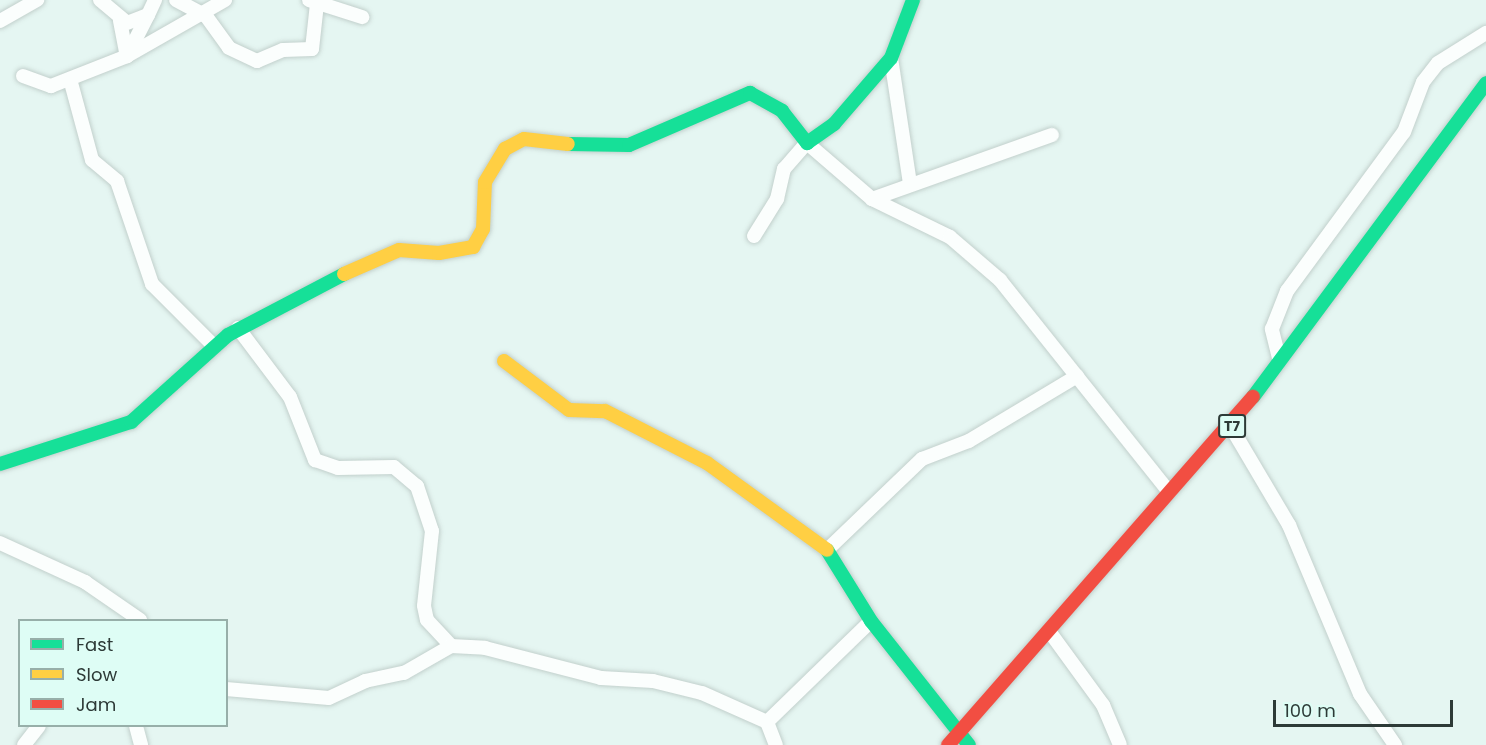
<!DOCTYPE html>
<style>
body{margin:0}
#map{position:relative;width:1486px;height:745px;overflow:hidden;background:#e5f6f2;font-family:Poppins,sans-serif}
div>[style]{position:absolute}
.roads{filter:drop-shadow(0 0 2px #c2d0cc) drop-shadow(0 0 2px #c2d0cc)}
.street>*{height:14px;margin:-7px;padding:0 7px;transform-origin:7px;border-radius:7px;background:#fbfefd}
.fast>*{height:14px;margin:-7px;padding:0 7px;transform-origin:7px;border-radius:7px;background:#16e098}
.slow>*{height:14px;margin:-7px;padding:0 7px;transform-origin:7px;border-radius:7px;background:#ffcf43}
.jam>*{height:14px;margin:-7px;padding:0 7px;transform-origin:7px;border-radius:7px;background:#f24e42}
span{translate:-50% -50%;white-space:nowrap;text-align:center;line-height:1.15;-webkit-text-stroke:4.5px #defdf5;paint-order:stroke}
.shield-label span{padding:2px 4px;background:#defdf5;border:2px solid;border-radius:4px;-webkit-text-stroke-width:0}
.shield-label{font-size:14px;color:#2d3a37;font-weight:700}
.legend{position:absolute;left:18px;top:619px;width:210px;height:108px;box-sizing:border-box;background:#defdf5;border:2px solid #97afa9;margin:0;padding:8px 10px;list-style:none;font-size:18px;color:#2d3a37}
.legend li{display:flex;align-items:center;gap:12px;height:30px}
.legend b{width:30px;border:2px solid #97afa9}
.scale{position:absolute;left:1273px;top:700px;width:180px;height:27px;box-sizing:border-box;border:3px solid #2d3a37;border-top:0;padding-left:8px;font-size:18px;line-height:21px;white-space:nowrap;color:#2d3a37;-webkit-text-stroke:4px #defdf5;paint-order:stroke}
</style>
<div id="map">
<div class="roads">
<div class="street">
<div style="left:100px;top:0;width:35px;rotate:40deg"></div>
<div style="left:127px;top:23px;width:22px;rotate:-21deg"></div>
<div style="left:148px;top:15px;width:17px;rotate:-65deg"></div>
<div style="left:176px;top:0;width:34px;rotate:28deg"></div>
<div style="left:206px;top:16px;width:39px;rotate:54deg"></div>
<div style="left:229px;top:48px;width:31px;rotate:25deg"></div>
<div style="left:257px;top:61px;width:28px;rotate:-23deg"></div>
<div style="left:283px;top:50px;width:29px;rotate:-2deg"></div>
<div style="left:312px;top:49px;width:45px;rotate:-83.7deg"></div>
<div style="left:309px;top:0;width:56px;rotate:17.8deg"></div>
<div style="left:0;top:21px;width:43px;rotate:-29.6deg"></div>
<div style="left:120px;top:21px;width:36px;rotate:79deg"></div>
<div style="left:127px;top:56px;width:113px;rotate:-29.7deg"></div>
<div style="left:891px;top:58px;width:127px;rotate:81.4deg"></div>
<div style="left:23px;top:76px;width:30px;rotate:20deg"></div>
<div style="left:51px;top:86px;width:82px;rotate:-21.5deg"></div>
<div style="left:127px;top:56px;width:46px;rotate:-62.9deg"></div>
<div style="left:70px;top:79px;width:84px;rotate:74.8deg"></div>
<div style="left:92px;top:160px;width:33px;rotate:40deg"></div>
<div style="left:117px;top:181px;width:109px;rotate:71.2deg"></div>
<div style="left:152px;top:284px;width:88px;rotate:45deg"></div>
<div style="left:872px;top:199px;width:191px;rotate:-19.6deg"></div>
<div style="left:754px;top:236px;width:44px;rotate:-58.1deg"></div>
<div style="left:777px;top:199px;width:31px;rotate:-77deg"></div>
<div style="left:784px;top:169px;width:35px;rotate:-49deg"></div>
<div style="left:807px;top:143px;width:86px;rotate:40.7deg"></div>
<div style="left:872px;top:199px;width:87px;rotate:26deg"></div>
<div style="left:950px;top:237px;width:66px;rotate:40.7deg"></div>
<div style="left:1000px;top:280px;width:271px;rotate:51.4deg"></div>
<div style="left:238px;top:328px;width:86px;rotate:53deg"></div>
<div style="left:290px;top:397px;width:68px;rotate:68.4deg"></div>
<div style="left:315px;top:460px;width:24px;rotate:19deg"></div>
<div style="left:338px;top:468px;width:56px;rotate:-1deg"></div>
<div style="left:394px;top:467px;width:30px;rotate:40deg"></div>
<div style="left:417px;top:486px;width:47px;rotate:71.6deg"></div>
<div style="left:432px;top:531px;width:75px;rotate:96.1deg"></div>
<div style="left:424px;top:606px;width:14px;rotate:78deg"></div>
<div style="left:427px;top:620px;width:35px;rotate:47deg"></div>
<div style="left:1279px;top:358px;width:30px;rotate:-104deg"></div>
<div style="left:1272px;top:329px;width:41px;rotate:-68.5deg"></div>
<div style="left:1287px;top:291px;width:197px;rotate:-53.7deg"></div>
<div style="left:1404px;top:132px;width:53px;rotate:-69.2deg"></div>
<div style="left:1423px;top:82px;width:24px;rotate:-52deg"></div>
<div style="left:1438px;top:63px;width:57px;rotate:-32deg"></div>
<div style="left:1231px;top:427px;width:114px;rotate:59.4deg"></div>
<div style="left:1289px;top:525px;width:183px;rotate:67.2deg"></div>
<div style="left:1360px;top:694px;width:62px;rotate:55.5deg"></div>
<div style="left:0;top:543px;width:94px;rotate:24.6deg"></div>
<div style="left:85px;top:582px;width:67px;rotate:34.6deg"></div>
<div style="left:827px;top:550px;width:132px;rotate:-43.8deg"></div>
<div style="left:922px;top:459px;width:50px;rotate:-21deg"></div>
<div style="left:969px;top:441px;width:126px;rotate:-31deg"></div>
<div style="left:1049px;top:631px;width:92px;rotate:53.9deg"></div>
<div style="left:1103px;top:705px;width:43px;rotate:67deg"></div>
<div style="left:226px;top:689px;width:103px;rotate:5deg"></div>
<div style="left:329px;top:698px;width:40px;rotate:-25deg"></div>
<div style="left:365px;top:681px;width:40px;rotate:-12deg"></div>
<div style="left:404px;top:673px;width:54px;rotate:-29.9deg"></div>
<div style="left:451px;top:646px;width:34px;rotate:3deg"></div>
<div style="left:485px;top:648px;width:120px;rotate:14.5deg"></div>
<div style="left:601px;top:678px;width:52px;rotate:3.3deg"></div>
<div style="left:653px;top:681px;width:50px;rotate:13.8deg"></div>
<div style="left:702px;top:693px;width:71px;rotate:24deg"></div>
<div style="left:767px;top:722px;width:25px;rotate:69deg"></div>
<div style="left:767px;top:722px;width:145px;rotate:-44.2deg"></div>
<div style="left:136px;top:726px;width:20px;rotate:75deg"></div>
<div style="left:24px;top:745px;width:24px;rotate:-52deg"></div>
</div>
<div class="fast">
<div style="left:568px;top:144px;width:61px;rotate:0.9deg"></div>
<div style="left:629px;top:145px;width:132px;rotate:-23.3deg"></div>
<div style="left:750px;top:93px;width:37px;rotate:29deg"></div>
<div style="left:782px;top:111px;width:41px;rotate:52deg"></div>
<div style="left:807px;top:143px;width:33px;rotate:-35deg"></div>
<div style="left:834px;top:124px;width:87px;rotate:-49.2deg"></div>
<div style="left:891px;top:58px;width:62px;rotate:-69.2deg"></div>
<div style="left:1253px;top:397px;width:391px;rotate:-53.4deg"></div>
<div style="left:0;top:464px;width:138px;rotate:-17.8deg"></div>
<div style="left:131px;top:422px;width:130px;rotate:-41.9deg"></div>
<div style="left:228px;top:335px;width:131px;rotate:-27.7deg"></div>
<div style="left:827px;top:550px;width:84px;rotate:58.2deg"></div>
<div style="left:871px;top:621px;width:158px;rotate:51.7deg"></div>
</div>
<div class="slow">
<div style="left:344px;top:274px;width:60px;rotate:-23.6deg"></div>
<div style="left:399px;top:250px;width:40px;rotate:4.3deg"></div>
<div style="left:439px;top:253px;width:35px;rotate:-10deg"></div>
<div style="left:473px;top:247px;width:21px;rotate:-61deg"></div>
<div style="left:483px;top:229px;width:47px;rotate:-87.6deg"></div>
<div style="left:485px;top:182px;width:39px;rotate:-59deg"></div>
<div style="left:505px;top:149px;width:21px;rotate:-28deg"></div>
<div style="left:524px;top:139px;width:44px;rotate:6.5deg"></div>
<div style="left:504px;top:361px;width:81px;rotate:37deg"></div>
<div style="left:569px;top:410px;width:36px;rotate:2deg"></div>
<div style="left:605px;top:411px;width:114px;rotate:27deg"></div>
<div style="left:707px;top:463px;width:148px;rotate:35.9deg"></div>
</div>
<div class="jam">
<div style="left:948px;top:745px;width:463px;rotate:-48.8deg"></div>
</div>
</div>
<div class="shield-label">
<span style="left:1232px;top:426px">T7</span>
</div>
<ul class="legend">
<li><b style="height:8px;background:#16e098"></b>Fast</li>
<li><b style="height:8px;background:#ffcf43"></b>Slow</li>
<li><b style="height:8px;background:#f24e42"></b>Jam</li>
</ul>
<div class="scale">100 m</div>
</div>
